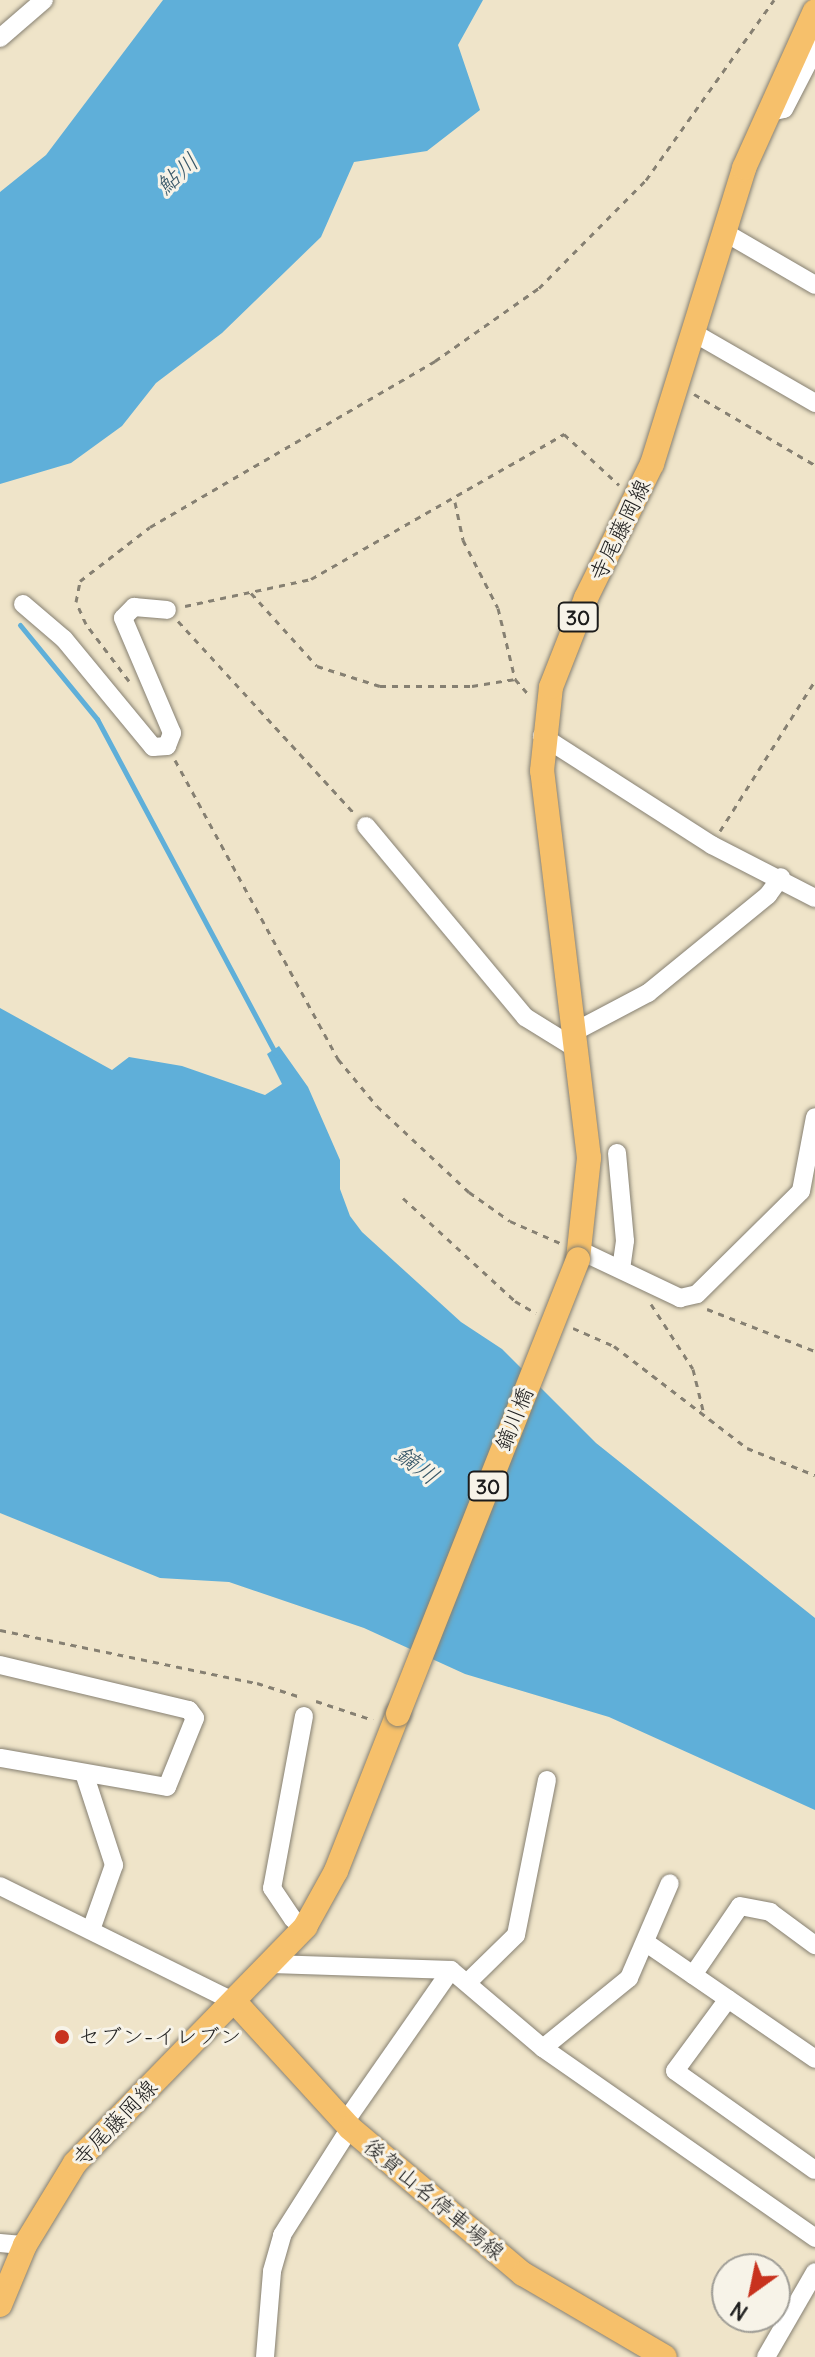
<!DOCTYPE html>
<meta charset="utf-8">
<style>
body{margin:0}
#map{position:relative;width:815px;height:2357px;overflow:hidden;background:#efe4c9;font-family:Delius,"Klee One",sans-serif}
div>[style]{position:absolute}
.water>*{inset:0;background:#5fafd9}
.stream>*{height:5px;margin:-2.5px;padding:0 2.5px;transform-origin:2.5px;border-radius:2.5px;background:#5fafd9}
.path>*{height:3px;margin-top:-1.5px;transform-origin:0;background:repeating-linear-gradient(90deg,#868072 0 6px,transparent 0 12px)}
.roads{filter:drop-shadow(0 0 2px #868072) drop-shadow(0 0 2px #868072)}
.minor>*{height:18px;margin:-9px;padding:0 9px;transform-origin:9px;border-radius:9px;background:#fff}
.major>*{height:24px;margin:-12px;padding:0 12px;transform-origin:12px;border-radius:12px;background:#f6c06b}
.bridges{filter:drop-shadow(0 0 2px #868072) drop-shadow(0 0 2px #868072)}
.major-bridge>*{height:24px;margin:-12px;padding:0 12px;transform-origin:12px;border-radius:12px;background:#f6c06b}
.dots>*{width:22px;height:22px;translate:-50% -50%;box-sizing:border-box;border:4px solid #f7f3e8;border-radius:50%}
span{translate:-50% -50%;white-space:nowrap;text-align:center;line-height:1.15;-webkit-text-stroke:6px #f7f3e8;paint-order:stroke}
.shield-label span{padding:2px 6px;background:#f7f3e8;border:2px solid;border-radius:6px;-webkit-text-stroke-width:0}
.shield-label{font-size:20px;color:#1c1c1c;font-weight:700}
.street-label{font-size:22px;color:#1c1c1c}
.poi-label{font-size:22px;color:#1c1c1c}
.left{translate:0 -50%;text-align:left}
.water-label{font-size:24px;color:#375768;font-style:italic}
.north{position:absolute;left:711px;top:2253px;width:80px;height:80px;box-sizing:border-box;background:#f7f3e8;border:2px solid #9f9d96;border-radius:50%;rotate:213deg;font-size:22px;font-weight:700;line-height:32px;text-align:center;color:#1c1c1c}
.north::after{content:'';display:block;margin:auto;width:28px;height:36px;background:#c8321e;clip-path:polygon(50% 0,100% 100%,50% 72%,0 100%)}
</style>
<div id="map">
<div class="water">
<div style="clip-path:polygon(163px 0,483px 0,458px 45px,480px 110px,427px 151px,354px 162px,321px 237px,222px 333px,156px 383px,122px 426px,71px 463px,0 484px,0 192px,46px 155px)"></div>
<div style="clip-path:polygon(0 1008px,112px 1070px,129px 1057px,182px 1066px,265px 1095px,282px 1084px,267px 1054px,279px 1046px,308px 1087px,340px 1160px,340px 1189px,350px 1216px,362px 1232px,461px 1322px,502px 1349px,596px 1443px,815px 1618px,815px 1810px,609px 1717px,465px 1674px,364px 1628px,229px 1582px,160px 1578px,0 1513px)"></div>
</div>
<div class="stream">
<div style="left:20px;top:625px;width:122px;rotate:50.7deg"></div>
<div style="left:97px;top:719px;width:380px;rotate:61.9deg"></div>
</div>
<div class="path">
<div style="left:694px;top:394px;width:140px;rotate:30.4deg"></div>
<div style="left:455px;top:502px;width:39px;rotate:78deg"></div>
<div style="left:463px;top:540px;width:76px;rotate:62.8deg"></div>
<div style="left:498px;top:608px;width:73px;rotate:76.5deg"></div>
<div style="left:515px;top:679px;width:20px;rotate:49deg"></div>
<div style="left:251px;top:593px;width:98px;rotate:47.9deg"></div>
<div style="left:317px;top:666px;width:66px;rotate:17.6deg"></div>
<div style="left:380px;top:686px;width:92px"></div>
<div style="left:472px;top:686px;width:44px;rotate:-9.2deg"></div>
<div style="left:185px;top:606px;width:129px;rotate:-12.1deg"></div>
<div style="left:311px;top:579px;width:292px;rotate:-29.8deg"></div>
<div style="left:564px;top:434px;width:75px;rotate:42.8deg"></div>
<div style="left:178px;top:621px;width:260px;rotate:47.5deg"></div>
<div style="left:129px;top:681px;width:71px;rotate:-127deg"></div>
<div style="left:86px;top:624px;width:24px;rotate:-114deg"></div>
<div style="left:76px;top:602px;width:21px;rotate:-79deg"></div>
<div style="left:80px;top:581px;width:88px;rotate:-37.6deg"></div>
<div style="left:150px;top:527px;width:330px;rotate:-30.2deg"></div>
<div style="left:435px;top:361px;width:127px;rotate:-35.1deg"></div>
<div style="left:539px;top:288px;width:152px;rotate:-45.3deg"></div>
<div style="left:646px;top:180px;width:221px;rotate:-54.6deg"></div>
<div style="left:175px;top:760px;width:341px;rotate:61.4deg"></div>
<div style="left:338px;top:1059px;width:61px;rotate:50.3deg"></div>
<div style="left:377px;top:1106px;width:126px;rotate:43.1deg"></div>
<div style="left:469px;top:1192px;width:50px;rotate:35.3deg"></div>
<div style="left:510px;top:1221px;width:55px;rotate:23.7deg"></div>
<div style="left:720px;top:831px;width:178px;rotate:-57.7deg"></div>
<div style="left:403px;top:1198px;width:152px;rotate:42.6deg"></div>
<div style="left:515px;top:1301px;width:24px;rotate:30deg"></div>
<div style="left:651px;top:1304px;width:77px;rotate:57.1deg"></div>
<div style="left:693px;top:1369px;width:42px;rotate:76.3deg"></div>
<div style="left:707px;top:1309px;width:116px;rotate:21.3deg"></div>
<div style="left:573px;top:1328px;width:45px;rotate:23.7deg"></div>
<div style="left:614px;top:1346px;width:168px;rotate:37.5deg"></div>
<div style="left:747px;top:1448px;width:73px;rotate:21.7deg"></div>
<div style="left:0;top:1630px;width:262px;rotate:11.7deg"></div>
<div style="left:257px;top:1683px;width:46px;rotate:17.7deg"></div>
<div style="left:316px;top:1701px;width:60px;rotate:18.4deg"></div>
</div>
<div class="roads">
<div class="minor">
<div style="left:0;top:38px;width:58px;rotate:-40.8deg"></div>
<div style="left:766px;top:113px;width:18px;rotate:-13deg"></div>
<div style="left:784px;top:109px;width:68px;rotate:-62.7deg"></div>
<div style="left:724px;top:232px;width:105px;rotate:30.2deg"></div>
<div style="left:694px;top:333px;width:140px;rotate:30deg"></div>
<div style="left:23px;top:604px;width:54px;rotate:40.5deg"></div>
<div style="left:64px;top:639px;width:140px;rotate:50.5deg"></div>
<div style="left:153px;top:747px;width:14px;rotate:-4deg"></div>
<div style="left:167px;top:746px;width:14px;rotate:-69deg"></div>
<div style="left:172px;top:733px;width:125px;rotate:-113.1deg"></div>
<div style="left:123px;top:618px;width:16px;rotate:-45deg"></div>
<div style="left:134px;top:607px;width:33px;rotate:5deg"></div>
<div style="left:542px;top:736px;width:202px;rotate:32.7deg"></div>
<div style="left:712px;top:845px;width:116px;rotate:27.2deg"></div>
<div style="left:366px;top:826px;width:249px;rotate:50.2deg"></div>
<div style="left:525px;top:1017px;width:59px;rotate:31.8deg"></div>
<div style="left:574px;top:1032px;width:84px;rotate:-27.8deg"></div>
<div style="left:648px;top:993px;width:155px;rotate:-39.2deg"></div>
<div style="left:768px;top:895px;width:22px;rotate:-54deg"></div>
<div style="left:617px;top:1153px;width:88px;rotate:84.8deg"></div>
<div style="left:625px;top:1241px;width:27px;rotate:98deg"></div>
<div style="left:581px;top:1251px;width:110px;rotate:25.4deg"></div>
<div style="left:680px;top:1298px;width:17px;rotate:-13deg"></div>
<div style="left:697px;top:1294px;width:146px;rotate:-44.7deg"></div>
<div style="left:801px;top:1191px;width:75px;rotate:-79.3deg"></div>
<div style="left:0;top:1665px;width:194px;rotate:13.4deg"></div>
<div style="left:189px;top:1710px;width:10px;rotate:53deg"></div>
<div style="left:195px;top:1718px;width:74px;rotate:112.1deg"></div>
<div style="left:167px;top:1787px;width:169px;rotate:-170.1deg"></div>
<div style="left:304px;top:1716px;width:175px;rotate:100.5deg"></div>
<div style="left:272px;top:1888px;width:37px;rotate:56deg"></div>
<div style="left:293px;top:1919px;width:14px;rotate:34deg"></div>
<div style="left:84px;top:1773px;width:97px;rotate:71.9deg"></div>
<div style="left:114px;top:1865px;width:69px;rotate:109.5deg"></div>
<div style="left:0;top:1886px;width:262px;rotate:26.3deg"></div>
<div style="left:645px;top:1942px;width:206px;rotate:34.5deg"></div>
<div style="left:273px;top:1964px;width:178px;rotate:1.9deg"></div>
<div style="left:451px;top:1970px;width:121px;rotate:40.3deg"></div>
<div style="left:543px;top:2048px;width:332px;rotate:34.9deg"></div>
<div style="left:693px;top:1975px;width:83px;rotate:-55.7deg"></div>
<div style="left:740px;top:1906px;width:31px;rotate:11deg"></div>
<div style="left:770px;top:1912px;width:56px;rotate:36.3deg"></div>
<div style="left:468px;top:1982px;width:67px;rotate:-44.4deg"></div>
<div style="left:516px;top:1935px;width:158px;rotate:-78.7deg"></div>
<div style="left:728px;top:1999px;width:89px;rotate:126.4deg"></div>
<div style="left:675px;top:2071px;width:171px;rotate:35.3deg"></div>
<div style="left:543px;top:2048px;width:111px;rotate:-39.1deg"></div>
<div style="left:629px;top:1978px;width:103px;rotate:-66.7deg"></div>
<div style="left:345px;top:2122px;width:185px;rotate:-55.1deg"></div>
<div style="left:0;top:2243px;width:25px;rotate:5deg"></div>
<div style="left:265px;top:2357px;width:86px;rotate:-85.3deg"></div>
<div style="left:272px;top:2271px;width:37px;rotate:-74deg"></div>
<div style="left:282px;top:2235px;width:127px;rotate:-57.6deg"></div>
<div style="left:766px;top:2357px;width:98px;rotate:-60deg"></div>
</div>
<div class="major">
<div style="left:578px;top:1259px;width:102px;rotate:-83.8deg"></div>
<div style="left:589px;top:1158px;width:390px;rotate:-96.9deg"></div>
<div style="left:542px;top:771px;width:84px;rotate:-83.9deg"></div>
<div style="left:551px;top:687px;width:96px;rotate:-68.5deg"></div>
<div style="left:586px;top:598px;width:149px;rotate:-63.8deg"></div>
<div style="left:652px;top:464px;width:310px;rotate:-72.7deg"></div>
<div style="left:744px;top:168px;width:172px;rotate:-65.7deg"></div>
<div style="left:235px;top:2002px;width:171px;rotate:47.6deg"></div>
<div style="left:350px;top:2128px;width:226px;rotate:40.2deg"></div>
<div style="left:523px;top:2274px;width:164px;rotate:30.3deg"></div>
<div style="left:0;top:2305px;width:65px;rotate:-67.4deg"></div>
<div style="left:25px;top:2245px;width:96px;rotate:-58.6deg"></div>
<div style="left:75px;top:2163px;width:330px;rotate:-45.7deg"></div>
<div style="left:305px;top:1927px;width:64px;rotate:-61deg"></div>
<div style="left:336px;top:1871px;width:169px;rotate:-68.5deg"></div>
</div>
</div>
<div class="bridges">
<div class="major-bridge">
<div style="left:398px;top:1714px;width:489px;rotate:-68.4deg"></div>
</div>
</div>
<div class="dots">
<div style="left:62px;top:2037px;background:#c8321e"></div>
</div>
<div class="shield-label">
<span style="left:578px;top:617px">30</span>
<span style="left:488px;top:1486px">30</span>
</div>
<div class="street-label">
<span style="left:620px;top:530px;rotate:-64deg">寺尾藤岡線</span>
<span style="left:514px;top:1419px;rotate:-68deg">鏑川橋</span>
<span style="left:115px;top:2123px;rotate:-46deg">寺尾藤岡線</span>
<span style="left:434px;top:2199px;rotate:40deg">後賀山名停車場線</span>
</div>
<div class="poi-label">
<span class="left" style="left:78px;top:2037px">セブン-イレブン</span>
</div>
<div class="water-label">
<span style="left:177px;top:174px;rotate:-42deg">鮎川</span>
<span style="left:417px;top:1465px;rotate:37deg">鏑川</span>
</div>
<div class="north">N</div>
</div>
